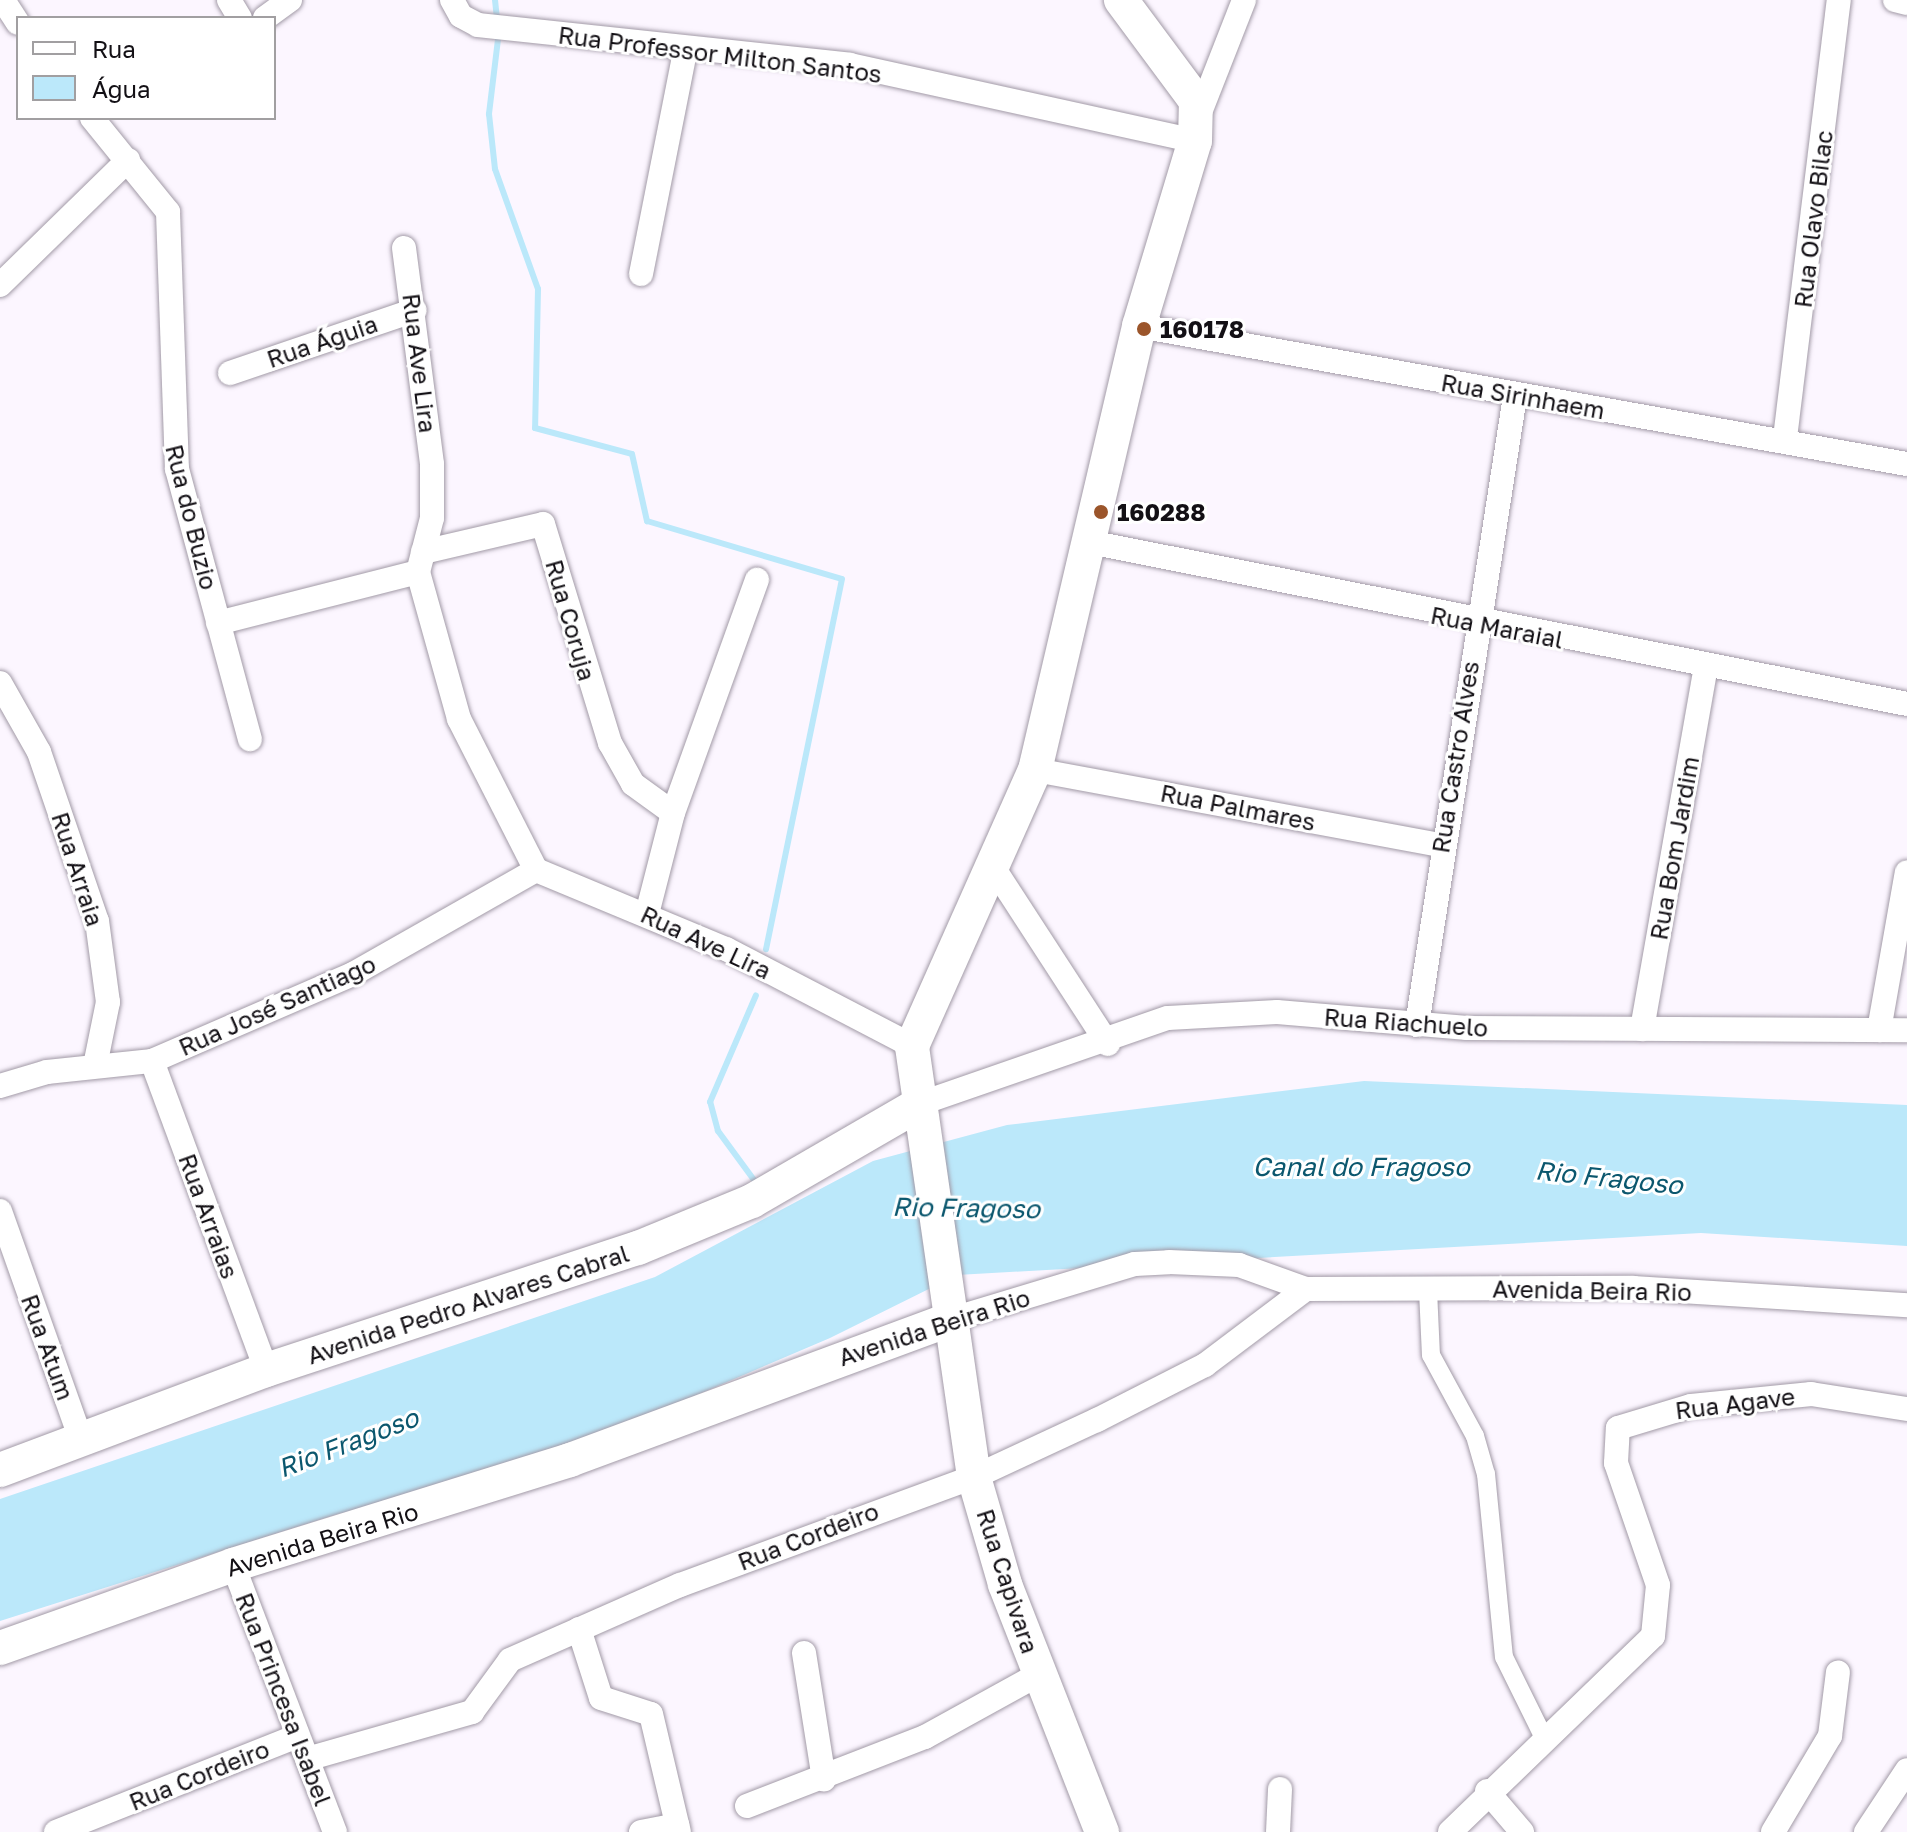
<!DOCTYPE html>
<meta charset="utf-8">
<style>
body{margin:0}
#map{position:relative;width:1907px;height:1832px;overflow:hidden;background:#fcf6ff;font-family:"Golos Text",sans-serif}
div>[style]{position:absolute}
.water>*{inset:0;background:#bbe8fa}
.stream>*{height:6px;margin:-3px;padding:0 3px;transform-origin:3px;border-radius:3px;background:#bbe8fa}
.roads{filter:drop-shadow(0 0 2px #a29aa7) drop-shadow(0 0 2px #a29aa7)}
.pedestrian>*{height:18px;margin:-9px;padding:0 9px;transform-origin:9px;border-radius:9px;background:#fff}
.minor>*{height:24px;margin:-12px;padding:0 12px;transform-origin:12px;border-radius:12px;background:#fff}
.secondary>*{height:34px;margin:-17px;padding:0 17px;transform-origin:17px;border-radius:17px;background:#fff}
.dots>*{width:22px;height:22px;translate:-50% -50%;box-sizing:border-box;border:4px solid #fff;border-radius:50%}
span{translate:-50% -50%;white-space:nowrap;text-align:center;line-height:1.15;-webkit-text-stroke:6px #fff;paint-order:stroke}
.street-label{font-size:24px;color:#131015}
.poi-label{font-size:24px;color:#131015;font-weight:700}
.left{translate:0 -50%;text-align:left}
.water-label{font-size:26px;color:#0b576e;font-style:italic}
.legend{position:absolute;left:16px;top:16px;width:260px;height:104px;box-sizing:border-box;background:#fff;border:2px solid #a19fa1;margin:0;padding:10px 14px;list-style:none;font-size:24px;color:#131015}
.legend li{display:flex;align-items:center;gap:16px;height:40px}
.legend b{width:40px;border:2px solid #a19fa1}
</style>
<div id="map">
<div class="water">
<div style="clip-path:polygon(1364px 1081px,1907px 1105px,1907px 1246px,1701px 1233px,957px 1275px,830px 1338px,510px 1475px,338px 1514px,0 1621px,0 1499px,655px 1277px,873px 1161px,1007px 1125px)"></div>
</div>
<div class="stream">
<div style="left:495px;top:0;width:20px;rotate:84deg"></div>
<div style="left:499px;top:31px;width:84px;rotate:96.9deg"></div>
<div style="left:489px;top:114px;width:55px;rotate:83.8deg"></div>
<div style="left:495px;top:169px;width:127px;rotate:70.3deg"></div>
<div style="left:538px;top:289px;width:139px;rotate:91.2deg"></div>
<div style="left:535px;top:428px;width:100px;rotate:15deg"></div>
<div style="left:632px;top:454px;width:69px;rotate:77.4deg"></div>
<div style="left:647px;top:521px;width:203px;rotate:16.6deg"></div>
<div style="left:842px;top:579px;width:378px;rotate:101.6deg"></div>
<div style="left:754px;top:1180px;width:61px;rotate:-126.3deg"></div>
<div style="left:718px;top:1131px;width:30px;rotate:-105deg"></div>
<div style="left:710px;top:1102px;width:116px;rotate:-66.7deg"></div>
</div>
<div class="roads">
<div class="pedestrian">
<div style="left:1428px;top:1290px;width:65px;rotate:87.4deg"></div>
<div style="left:1431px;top:1355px;width:92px;rotate:61.5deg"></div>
<div style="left:1475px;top:1436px;width:40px;rotate:74deg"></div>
<div style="left:1486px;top:1474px;width:184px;rotate:84.4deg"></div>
<div style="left:1504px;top:1657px;width:90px;rotate:63.7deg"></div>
</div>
<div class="minor">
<div style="left:3px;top:0;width:27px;rotate:57deg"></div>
<div style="left:229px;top:0;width:21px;rotate:59deg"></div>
<div style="left:452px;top:0;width:18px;rotate:61deg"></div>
<div style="left:461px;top:16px;width:19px;rotate:28deg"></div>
<div style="left:478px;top:25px;width:374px;rotate:6.1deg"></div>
<div style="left:850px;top:65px;width:353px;rotate:12.4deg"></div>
<div style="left:1895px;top:0;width:12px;rotate:14deg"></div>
<div style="left:265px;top:18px;width:31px;rotate:-36deg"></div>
<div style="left:1199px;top:115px;width:123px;rotate:-68.6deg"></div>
<div style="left:92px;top:118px;width:121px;rotate:51deg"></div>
<div style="left:168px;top:212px;width:257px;rotate:88deg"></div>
<div style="left:177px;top:469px;width:280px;rotate:74.9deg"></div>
<div style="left:404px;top:248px;width:218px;rotate:82.6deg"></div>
<div style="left:432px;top:464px;width:54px;rotate:90deg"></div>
<div style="left:432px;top:518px;width:56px;rotate:104.5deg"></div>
<div style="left:418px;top:572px;width:153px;rotate:74.4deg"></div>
<div style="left:459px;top:719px;width:169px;rotate:63deg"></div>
<div style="left:536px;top:870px;width:206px;rotate:22.6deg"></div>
<div style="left:726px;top:949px;width:210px;rotate:27.5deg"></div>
<div style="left:641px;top:274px;width:227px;rotate:-78.8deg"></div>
<div style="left:0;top:285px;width:179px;rotate:-44.3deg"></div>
<div style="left:1139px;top:326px;width:780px;rotate:10.19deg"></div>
<div style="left:230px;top:373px;width:195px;rotate:-18.8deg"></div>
<div style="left:1785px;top:438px;width:441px;rotate:-83deg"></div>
<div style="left:1089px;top:542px;width:834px;rotate:11.2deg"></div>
<div style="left:423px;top:552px;width:123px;rotate:-13.1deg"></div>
<div style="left:543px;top:524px;width:229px;rotate:73deg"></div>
<div style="left:610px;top:743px;width:47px;rotate:60.7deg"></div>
<div style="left:633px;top:784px;width:49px;rotate:35.9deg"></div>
<div style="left:218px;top:623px;width:206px;rotate:-14.3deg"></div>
<div style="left:0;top:683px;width:79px;rotate:60.5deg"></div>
<div style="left:39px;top:752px;width:179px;rotate:71.1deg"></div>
<div style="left:97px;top:921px;width:82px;rotate:82.3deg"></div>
<div style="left:108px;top:1002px;width:65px;rotate:101.5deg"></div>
<div style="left:1035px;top:770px;width:412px;rotate:10.5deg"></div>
<div style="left:993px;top:867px;width:211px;rotate:57deg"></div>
<div style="left:647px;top:914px;width:104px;rotate:-75.6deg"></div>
<div style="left:673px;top:813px;width:248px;rotate:-70.2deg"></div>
<div style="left:1417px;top:1025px;width:637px;rotate:-81.14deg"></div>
<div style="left:1642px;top:1029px;width:368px;rotate:-80deg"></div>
<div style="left:1879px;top:1030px;width:160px;rotate:-80deg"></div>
<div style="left:152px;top:1061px;width:329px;rotate:69.7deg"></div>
<div style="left:0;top:1086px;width:49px;rotate:-16.6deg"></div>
<div style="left:47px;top:1072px;width:106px;rotate:-6deg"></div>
<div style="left:152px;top:1061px;width:219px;rotate:-23.4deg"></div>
<div style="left:353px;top:974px;width:210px;rotate:-29.6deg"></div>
<div style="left:919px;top:1104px;width:263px;rotate:-19.1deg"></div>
<div style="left:1168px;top:1018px;width:109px;rotate:-3.2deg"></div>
<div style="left:1277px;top:1012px;width:191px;rotate:4.8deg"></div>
<div style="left:1467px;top:1028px;width:440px;rotate:0.3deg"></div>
<div style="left:0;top:1211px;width:240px;rotate:70.5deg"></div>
<div style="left:946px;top:1321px;width:197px;rotate:-16.8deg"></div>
<div style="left:1135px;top:1264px;width:34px;rotate:-3deg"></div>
<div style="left:1169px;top:1262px;width:70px;rotate:2.5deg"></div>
<div style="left:1239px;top:1265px;width:71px;rotate:19.7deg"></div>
<div style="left:1306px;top:1289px;width:327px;rotate:-0.2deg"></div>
<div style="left:1633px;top:1288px;width:275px;rotate:3.6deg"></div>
<div style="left:233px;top:1565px;width:286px;rotate:69.1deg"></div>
<div style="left:579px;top:1629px;width:72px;rotate:72.3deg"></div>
<div style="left:601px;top:1698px;width:52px;rotate:17.7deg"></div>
<div style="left:651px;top:1714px;width:121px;rotate:76.7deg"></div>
<div style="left:804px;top:1653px;width:128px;rotate:81deg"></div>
<div style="left:307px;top:1759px;width:172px;rotate:-15.9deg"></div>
<div style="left:472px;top:1712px;width:64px;rotate:-53.8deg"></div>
<div style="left:510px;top:1660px;width:186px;rotate:-23.8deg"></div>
<div style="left:680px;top:1585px;width:313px;rotate:-20.2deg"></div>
<div style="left:974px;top:1477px;width:136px;rotate:-24.9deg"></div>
<div style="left:1097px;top:1420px;width:121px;rotate:-27deg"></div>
<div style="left:1205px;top:1365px;width:126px;rotate:-37deg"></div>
<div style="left:1487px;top:1791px;width:54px;rotate:49.5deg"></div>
<div style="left:747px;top:1806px;width:191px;rotate:-21.2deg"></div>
<div style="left:925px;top:1737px;width:130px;rotate:-28.9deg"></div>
<div style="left:56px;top:1832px;width:259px;rotate:-21.7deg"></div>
<div style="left:641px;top:1832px;width:37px;rotate:-11deg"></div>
<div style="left:1278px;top:1832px;width:43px;rotate:-87.3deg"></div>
<div style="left:1450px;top:1832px;width:282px;rotate:-44deg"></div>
<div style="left:1653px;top:1636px;width:51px;rotate:-84.4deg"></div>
<div style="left:1658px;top:1585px;width:129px;rotate:-109deg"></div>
<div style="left:1616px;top:1463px;width:35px;rotate:-87deg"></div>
<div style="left:1618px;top:1428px;width:76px;rotate:-16.8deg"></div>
<div style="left:1691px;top:1406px;width:121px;rotate:-5.7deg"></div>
<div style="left:1811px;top:1394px;width:97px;rotate:8.9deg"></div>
<div style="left:1773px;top:1832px;width:112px;rotate:-59.3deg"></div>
<div style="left:1830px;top:1736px;width:64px;rotate:-82.9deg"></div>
<div style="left:1866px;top:1832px;width:74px;rotate:-56.5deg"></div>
</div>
<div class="secondary">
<div style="left:0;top:1470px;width:284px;rotate:-20.6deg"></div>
<div style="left:266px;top:1370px;width:391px;rotate:-18.2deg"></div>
<div style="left:638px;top:1248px;width:123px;rotate:-22.4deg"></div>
<div style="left:752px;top:1201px;width:193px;rotate:-30.1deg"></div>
<div style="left:0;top:1648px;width:247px;rotate:-19.6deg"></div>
<div style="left:233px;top:1565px;width:353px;rotate:-17.3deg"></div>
<div style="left:570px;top:1460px;width:401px;rotate:-20.3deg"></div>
<div style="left:1102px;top:1832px;width:266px;rotate:-111.4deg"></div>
<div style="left:1005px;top:1584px;width:111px;rotate:-106.2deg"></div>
<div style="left:974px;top:1477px;width:435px;rotate:-98.2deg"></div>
<div style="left:912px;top:1046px;width:302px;rotate:-66deg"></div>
<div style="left:1035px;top:770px;width:456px;rotate:-76.8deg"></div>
<div style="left:1139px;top:326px;width:193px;rotate:-73.2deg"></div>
<div style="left:1195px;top:141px;width:40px;rotate:-88.6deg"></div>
<div style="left:1196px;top:101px;width:126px;rotate:-126.6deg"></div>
</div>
</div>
<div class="dots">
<div style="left:1144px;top:329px;background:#9b552b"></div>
<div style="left:1101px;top:512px;background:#9b552b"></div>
</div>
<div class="street-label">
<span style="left:720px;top:54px;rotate:7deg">Rua Professor Milton Santos</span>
<span style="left:1813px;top:219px;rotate:-83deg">Rua Olavo Bilac</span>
<span style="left:322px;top:341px;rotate:-19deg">Rua Águia</span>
<span style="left:420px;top:363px;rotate:83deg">Rua Ave Lira</span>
<span style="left:1523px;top:396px;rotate:10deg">Rua Sirinhaem</span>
<span style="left:192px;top:517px;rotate:76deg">Rua do Buzio</span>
<span style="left:571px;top:620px;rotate:74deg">Rua Coruja</span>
<span style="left:1497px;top:627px;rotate:11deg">Rua Maraial</span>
<span style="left:1455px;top:757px;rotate:-81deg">Rua Castro Alves</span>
<span style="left:1238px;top:807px;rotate:11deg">Rua Palmares</span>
<span style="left:1674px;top:848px;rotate:-80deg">Rua Bom Jardim</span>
<span style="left:78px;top:869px;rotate:72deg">Rua Arraia</span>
<span style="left:706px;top:942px;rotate:25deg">Rua Ave Lira</span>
<span style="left:277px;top:1005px;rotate:-24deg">Rua José Santiago</span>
<span style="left:1406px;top:1022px;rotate:4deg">Rua Riachuelo</span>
<span style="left:209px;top:1216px;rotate:70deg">Rua Arraias</span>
<span style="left:1592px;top:1290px;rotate:1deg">Avenida Beira Rio</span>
<span style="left:468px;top:1304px;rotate:-18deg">Avenida Pedro Alvares Cabral</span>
<span style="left:934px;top:1327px;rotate:-18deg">Avenida Beira Rio</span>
<span style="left:48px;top:1347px;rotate:70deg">Rua Atum</span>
<span style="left:1735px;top:1403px;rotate:-7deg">Rua Agave</span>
<span style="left:808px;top:1536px;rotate:-21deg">Rua Cordeiro</span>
<span style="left:322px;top:1539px;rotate:-17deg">Avenida Beira Rio</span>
<span style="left:1008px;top:1581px;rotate:72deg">Rua Capivara</span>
<span style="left:284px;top:1699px;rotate:69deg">Rua Princesa Isabel</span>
<span style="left:199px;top:1775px;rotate:-22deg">Rua Cordeiro</span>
</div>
<div class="poi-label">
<span class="left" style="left:1160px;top:329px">160178</span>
<span class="left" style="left:1117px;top:512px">160288</span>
</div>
<div class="water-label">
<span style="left:1361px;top:1167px">Canal do Fragoso</span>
<span style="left:1609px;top:1178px;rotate:6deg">Rio Fragoso</span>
<span style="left:966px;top:1208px;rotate:1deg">Rio Fragoso</span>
<span style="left:348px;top:1443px;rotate:-21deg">Rio Fragoso</span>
</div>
<ul class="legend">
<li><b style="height:10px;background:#fff"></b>Rua</li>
<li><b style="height:22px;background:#bbe8fa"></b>Água</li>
</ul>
</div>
